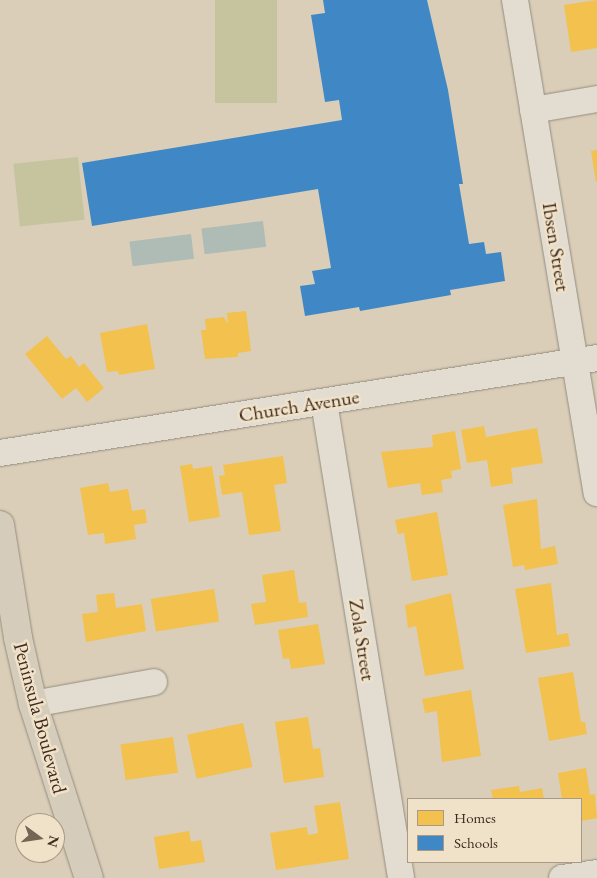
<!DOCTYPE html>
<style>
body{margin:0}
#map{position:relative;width:597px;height:878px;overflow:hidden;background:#daceb8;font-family:"EB Garamond",serif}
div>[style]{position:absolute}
.green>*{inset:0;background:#c6c49e;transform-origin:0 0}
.water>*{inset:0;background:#afbcb6;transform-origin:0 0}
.homes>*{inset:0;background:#f2c14e;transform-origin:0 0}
.schools>*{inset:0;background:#3f88c5}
.roads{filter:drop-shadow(0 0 1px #958c7e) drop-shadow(0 0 1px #958c7e)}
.minor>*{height:26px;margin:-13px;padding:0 13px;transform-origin:13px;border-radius:13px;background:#e2dcd1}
.major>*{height:28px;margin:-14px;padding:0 14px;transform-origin:14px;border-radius:14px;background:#d6ccbc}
span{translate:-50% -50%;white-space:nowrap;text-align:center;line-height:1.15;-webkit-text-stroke:5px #f0e2c8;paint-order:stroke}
.street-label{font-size:20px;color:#402b20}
.legend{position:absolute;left:407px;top:798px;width:175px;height:65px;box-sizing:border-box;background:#f0e2c8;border:1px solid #aa9985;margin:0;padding:6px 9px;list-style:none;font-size:15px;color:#402b20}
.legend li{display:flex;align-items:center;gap:10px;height:25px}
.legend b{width:25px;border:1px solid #aa9985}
.north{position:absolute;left:15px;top:813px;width:50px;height:50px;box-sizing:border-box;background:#f0e2c8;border:1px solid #aa9985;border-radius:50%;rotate:104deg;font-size:14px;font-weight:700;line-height:20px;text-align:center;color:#402b20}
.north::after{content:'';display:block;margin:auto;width:18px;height:22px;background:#766455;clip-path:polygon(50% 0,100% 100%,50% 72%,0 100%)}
</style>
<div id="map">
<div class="green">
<div style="left:215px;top:0;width:62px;height:103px"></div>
<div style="left:78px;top:157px;width:63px;height:65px;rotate:84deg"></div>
</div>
<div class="water">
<div style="left:263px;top:221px;width:26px;height:62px;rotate:83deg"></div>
<div style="left:191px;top:234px;width:25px;height:62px;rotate:83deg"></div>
</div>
<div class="homes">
<div style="clip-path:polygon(597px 0,597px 48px,571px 52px,564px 5px)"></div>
<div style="clip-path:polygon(597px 150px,597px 182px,596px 182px,591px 151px)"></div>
<div style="clip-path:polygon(246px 311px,251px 351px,238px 353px,238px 357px,205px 359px,201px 330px,206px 330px,205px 319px,224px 317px,228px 324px,227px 313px)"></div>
<div style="clip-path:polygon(147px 324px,155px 369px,119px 375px,118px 371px,107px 372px,100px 333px)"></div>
<div style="clip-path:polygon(47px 336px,66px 359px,71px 356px,79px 367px,84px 363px,104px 388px,87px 402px,76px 388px,62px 399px,25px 354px)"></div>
<div style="clip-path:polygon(484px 426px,486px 437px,537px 428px,543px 463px,511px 468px,513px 483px,491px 487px,487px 460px,467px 463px,461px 430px)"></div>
<div style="clip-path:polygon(455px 431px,461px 469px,451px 471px,452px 478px,441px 480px,443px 492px,422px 495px,420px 483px,388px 488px,381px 452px,433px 447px,432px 435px)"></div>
<div style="clip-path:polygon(283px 456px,287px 483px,274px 485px,281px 531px,249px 535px,242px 492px,222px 495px,219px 476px,225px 475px,223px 465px)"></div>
<div style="clip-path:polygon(192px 464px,193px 469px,212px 466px,220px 517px,189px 522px,180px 466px)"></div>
<div style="clip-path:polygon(108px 483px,110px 492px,128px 489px,132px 511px,145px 509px,147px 523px,134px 525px,136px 539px,105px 544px,104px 533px,88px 535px,80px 488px)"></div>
<div style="clip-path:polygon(537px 499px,541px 549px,555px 546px,558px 564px,525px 570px,524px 565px,513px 567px,503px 505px)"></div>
<div style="clip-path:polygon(437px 512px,448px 575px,412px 581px,404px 533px,398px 534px,395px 520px)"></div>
<div style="clip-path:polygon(294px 570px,299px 603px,306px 602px,308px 617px,255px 625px,251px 604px,266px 602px,262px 575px)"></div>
<div style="clip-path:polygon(551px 583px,557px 635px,568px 633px,570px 646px,526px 653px,515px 589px)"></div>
<div style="left:214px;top:589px;width:33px;height:64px;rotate:81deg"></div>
<div style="clip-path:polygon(114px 593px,116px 608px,142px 604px,146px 631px,86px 642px,82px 614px,98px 612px,96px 595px)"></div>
<div style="clip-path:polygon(451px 593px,464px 669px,425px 676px,416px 626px,408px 628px,405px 605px)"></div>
<div style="clip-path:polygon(318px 624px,325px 664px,291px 669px,289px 658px,283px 659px,278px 630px)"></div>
<div style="clip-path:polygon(573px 672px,581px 722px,585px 722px,587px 734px,549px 741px,538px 678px)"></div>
<div style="clip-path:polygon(471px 690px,481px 756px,442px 762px,437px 711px,425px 713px,422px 699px)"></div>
<div style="clip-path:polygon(308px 717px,313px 749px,320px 748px,324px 777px,284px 783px,275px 722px)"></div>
<div style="left:243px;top:723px;width:45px;height:57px;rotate:78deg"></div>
<div style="left:173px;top:737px;width:36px;height:53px;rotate:82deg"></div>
<div style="clip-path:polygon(586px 768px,590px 795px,595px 794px,597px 818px,581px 821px,581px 799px,562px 799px,558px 773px)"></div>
<div style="clip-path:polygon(519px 786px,520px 792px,542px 788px,544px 799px,493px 799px,491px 790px)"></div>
<div style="clip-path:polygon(340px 802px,349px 859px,276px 870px,270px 833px,307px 827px,308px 835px,318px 833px,314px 806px)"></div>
<div style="clip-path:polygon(189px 831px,191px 842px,201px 840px,205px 862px,159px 869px,154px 837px)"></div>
</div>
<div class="schools">
<div style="clip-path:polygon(323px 0,427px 0,448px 90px,463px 184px,459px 184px,469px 244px,484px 242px,486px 254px,501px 252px,505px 281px,450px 290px,451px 295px,360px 311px,359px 307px,305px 316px,300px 286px,315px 284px,312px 271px,331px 268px,318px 189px,92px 226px,82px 163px,342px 120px,339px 100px,325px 102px,311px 15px,325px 13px)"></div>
</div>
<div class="roads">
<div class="minor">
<div style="left:515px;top:0;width:500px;rotate:80.6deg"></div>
<div style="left:533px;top:110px;width:65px;rotate:-9.8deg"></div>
<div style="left:324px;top:402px;width:482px;rotate:80.8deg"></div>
<div style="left:0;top:453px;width:605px;rotate:-9.04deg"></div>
<div style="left:33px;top:704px;width:123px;rotate:-10.3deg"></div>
<div style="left:562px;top:878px;width:35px;rotate:-8deg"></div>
</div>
<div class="major">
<div style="left:0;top:525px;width:114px;rotate:80.9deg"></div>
<div style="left:18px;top:638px;width:68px;rotate:77.2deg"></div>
<div style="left:33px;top:704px;width:183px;rotate:72.2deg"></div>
</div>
</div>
<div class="street-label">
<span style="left:556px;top:247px;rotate:81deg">Ibsen Street</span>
<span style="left:299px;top:406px;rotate:-9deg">Church Avenue</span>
<span style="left:362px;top:640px;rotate:81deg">Zola Street</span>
<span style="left:40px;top:718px;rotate:75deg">Peninsula Boulevard</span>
</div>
<ul class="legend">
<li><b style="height:14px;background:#f2c14e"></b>Homes</li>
<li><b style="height:14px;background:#3f88c5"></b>Schools</li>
</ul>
<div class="north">N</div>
</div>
